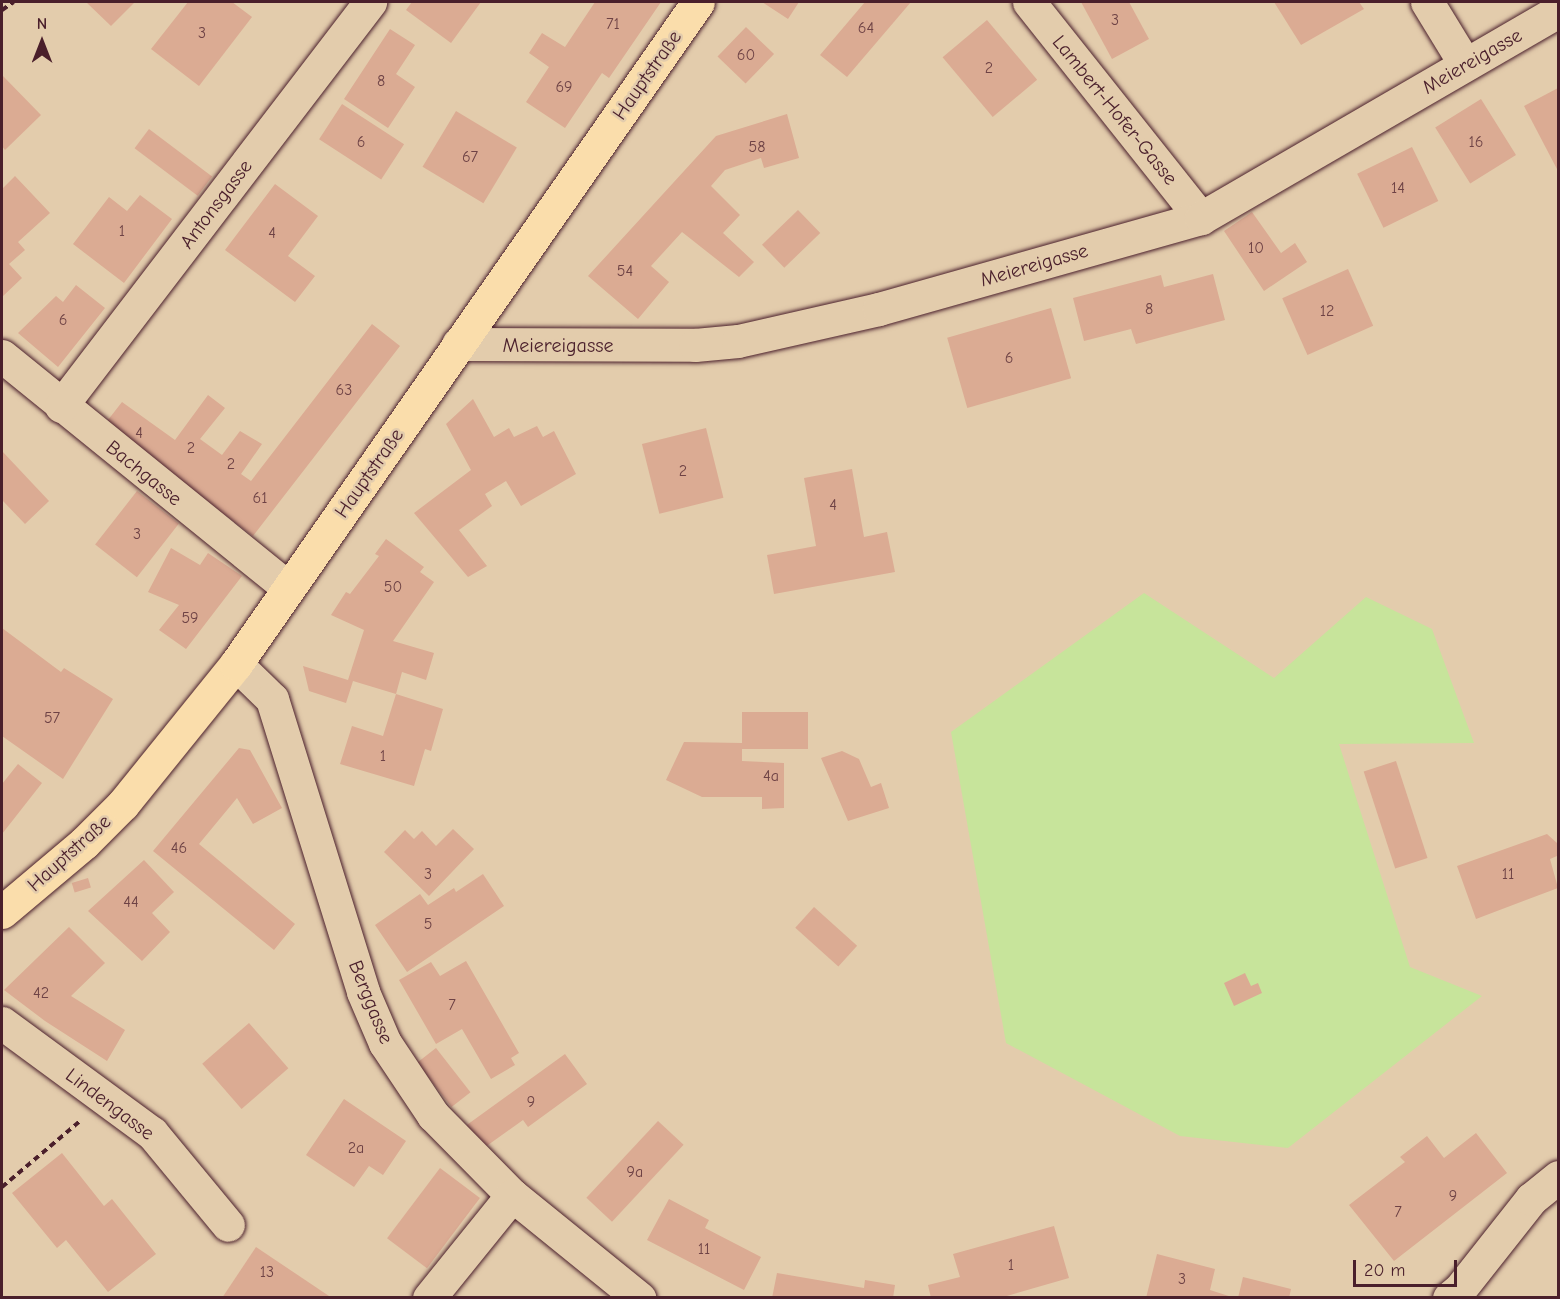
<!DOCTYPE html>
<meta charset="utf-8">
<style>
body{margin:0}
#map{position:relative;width:1560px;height:1299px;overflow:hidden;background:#e3ccac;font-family:"Comic Neue",sans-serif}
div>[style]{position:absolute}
.green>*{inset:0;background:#c7e49b}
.building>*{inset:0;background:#dbab93;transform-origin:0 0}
.path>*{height:4px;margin-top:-2px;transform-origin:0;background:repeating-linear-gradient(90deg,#4a1f2b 0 6px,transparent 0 10.5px)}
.roads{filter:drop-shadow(0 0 2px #4a1f2b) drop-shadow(0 0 2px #4a1f2b)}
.minor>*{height:33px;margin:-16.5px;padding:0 16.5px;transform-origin:16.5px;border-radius:16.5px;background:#e3ccac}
.major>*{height:33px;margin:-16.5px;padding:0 16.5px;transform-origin:16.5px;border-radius:16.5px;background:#faddab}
span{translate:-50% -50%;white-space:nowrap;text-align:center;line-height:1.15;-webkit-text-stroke:5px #e3ccac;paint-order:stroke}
.number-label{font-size:16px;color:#6e4245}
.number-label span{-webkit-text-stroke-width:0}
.street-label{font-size:20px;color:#4a1f2b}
.frame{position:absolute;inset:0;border:3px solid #4a1f2b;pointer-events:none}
.north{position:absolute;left:12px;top:12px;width:60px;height:60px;-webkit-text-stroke:4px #e3ccac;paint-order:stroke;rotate:0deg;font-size:16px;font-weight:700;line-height:24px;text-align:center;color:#4a1f2b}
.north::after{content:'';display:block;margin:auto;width:21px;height:27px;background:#4a1f2b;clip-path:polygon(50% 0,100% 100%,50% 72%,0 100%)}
.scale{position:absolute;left:1353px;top:1260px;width:104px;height:27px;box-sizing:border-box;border:3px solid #4a1f2b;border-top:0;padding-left:8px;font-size:18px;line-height:21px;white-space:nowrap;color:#4a1f2b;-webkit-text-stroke:4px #e3ccac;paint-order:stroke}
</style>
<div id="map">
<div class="green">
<div style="clip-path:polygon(1144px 593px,1274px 678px,1366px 597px,1432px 629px,1474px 743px,1339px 744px,1410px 967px,1482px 996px,1288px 1148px,1180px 1136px,1006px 1043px,951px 732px)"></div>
</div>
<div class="building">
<div style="clip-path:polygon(86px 2px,135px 2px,111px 26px)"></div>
<div style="clip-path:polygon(188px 2px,232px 2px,252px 17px,199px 86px,151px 49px)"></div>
<div style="clip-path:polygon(412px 2px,481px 2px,451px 43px,406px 10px)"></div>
<div style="clip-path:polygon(595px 2px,661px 2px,609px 78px,602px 73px,565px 128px,526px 102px,549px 67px,529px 53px,542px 33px,565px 47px)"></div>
<div style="clip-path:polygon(762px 2px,799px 2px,788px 19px)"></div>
<div style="clip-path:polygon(865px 2px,911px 2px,847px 77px,820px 55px)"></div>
<div style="clip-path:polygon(1081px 2px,1129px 2px,1149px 39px,1112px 59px)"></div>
<div style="clip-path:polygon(1274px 2px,1359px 2px,1364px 9px,1301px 45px)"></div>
<div style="left:987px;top:20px;width:78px;height:58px;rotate:50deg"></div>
<div style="left:746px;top:27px;width:39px;height:41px;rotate:44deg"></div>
<div style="clip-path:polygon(390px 29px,415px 45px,396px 74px,415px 87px,388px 128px,344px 99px)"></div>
<div style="clip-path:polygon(2px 75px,41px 115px,5px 150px,2px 146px)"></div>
<div style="clip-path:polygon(1558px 88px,1558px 171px,1524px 106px)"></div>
<div style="left:1481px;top:99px;width:66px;height:54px;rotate:58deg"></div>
<div style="left:342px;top:104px;width:74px;height:42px;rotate:33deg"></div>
<div style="left:456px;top:111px;width:71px;height:65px;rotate:31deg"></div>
<div style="clip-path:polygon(787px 114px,799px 158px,764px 168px,761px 158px,725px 170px,711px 186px,740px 215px,723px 233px,754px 262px,739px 277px,682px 232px,651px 266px,669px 282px,638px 319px,588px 276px,716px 136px)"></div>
<div style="left:149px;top:129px;width:79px;height:24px;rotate:37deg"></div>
<div style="left:1412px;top:147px;width:60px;height:61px;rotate:64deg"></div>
<div style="clip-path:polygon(15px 176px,50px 213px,18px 242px,25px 250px,9px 264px,22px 278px,2px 297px,2px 189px)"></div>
<div style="clip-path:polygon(275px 184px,318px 216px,288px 256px,315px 276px,295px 302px,225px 250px)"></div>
<div style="clip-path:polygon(140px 195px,172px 219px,124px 283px,73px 244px,109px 197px,127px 211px)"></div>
<div style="left:798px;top:210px;width:32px;height:50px;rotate:46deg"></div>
<div style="clip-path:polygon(1252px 212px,1281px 253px,1295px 243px,1307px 262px,1264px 291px,1224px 231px)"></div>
<div style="left:1348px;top:269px;width:62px;height:72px;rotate:66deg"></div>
<div style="clip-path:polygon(1213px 274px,1225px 320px,1136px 344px,1131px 329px,1084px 341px,1073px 298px,1161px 275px,1164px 287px)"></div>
<div style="clip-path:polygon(76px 285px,105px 308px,58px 367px,18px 333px,56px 296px,63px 302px)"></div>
<div style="left:1051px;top:308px;width:73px;height:108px;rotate:74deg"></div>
<div style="clip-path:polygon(372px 324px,400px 346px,253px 536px,225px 515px,192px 496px,104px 425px,122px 402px,175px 440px,208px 395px,225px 408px,200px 439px,222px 455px,240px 431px,262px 444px,241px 474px,251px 481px)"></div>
<div style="clip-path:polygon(473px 399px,494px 437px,509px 428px,514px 437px,537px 426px,543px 437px,554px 431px,576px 474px,521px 506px,506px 481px,485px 494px,492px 506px,459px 530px,487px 566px,468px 577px,414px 513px,471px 470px,446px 424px)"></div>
<div style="left:706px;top:428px;width:72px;height:66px;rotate:76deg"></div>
<div style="clip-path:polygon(2px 451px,49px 501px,25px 524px,2px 500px)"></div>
<div style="clip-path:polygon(852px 469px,864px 537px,887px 532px,895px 572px,774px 594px,767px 555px,816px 546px,804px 478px)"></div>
<div style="left:137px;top:491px;width:53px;height:68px;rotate:38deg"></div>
<div style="clip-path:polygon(386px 539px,424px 567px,420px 572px,434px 582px,393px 641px,434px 653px,426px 680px,402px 672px,396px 694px,353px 681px,346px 703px,309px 691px,303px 666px,348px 680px,364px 630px,331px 615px,346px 592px,350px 594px,379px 556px,375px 554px)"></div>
<div style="clip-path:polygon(171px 548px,200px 565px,208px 553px,242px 576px,186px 649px,159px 630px,179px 605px,148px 592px)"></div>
<div style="clip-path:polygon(2px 628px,61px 672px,64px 668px,113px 699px,63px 779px,2px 736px)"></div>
<div style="clip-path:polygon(396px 694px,443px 709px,431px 751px,425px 749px,414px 786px,340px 764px,352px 726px,383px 736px)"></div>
<div style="clip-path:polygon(742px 712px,808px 712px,808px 749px,742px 749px,742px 761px,784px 763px,784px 808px,762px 809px,762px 797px,702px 797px,666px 780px,684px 742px,742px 743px)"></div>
<div style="clip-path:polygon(239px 748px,250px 750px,282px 808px,253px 824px,237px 798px,199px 844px,295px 924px,274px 950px,153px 851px)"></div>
<div style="clip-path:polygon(842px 751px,859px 759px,871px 787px,881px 783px,889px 808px,848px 821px,821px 758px)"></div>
<div style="left:1396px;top:761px;width:102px;height:34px;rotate:72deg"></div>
<div style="clip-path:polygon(18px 764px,42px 783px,2px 834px,2px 784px)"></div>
<div style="clip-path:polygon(453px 829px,474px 849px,429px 896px,384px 852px,405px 830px,414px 839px,422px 831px,436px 846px)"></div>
<div style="clip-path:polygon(1547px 834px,1557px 843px,1557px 856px,1550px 859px,1558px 888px,1476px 919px,1457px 866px)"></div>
<div style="clip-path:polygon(144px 860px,174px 892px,152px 913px,170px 932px,142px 961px,88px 911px)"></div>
<div style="clip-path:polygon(483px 874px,504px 906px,407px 972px,375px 925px,420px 894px,428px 905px,454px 888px,456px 892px)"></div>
<div style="left:88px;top:878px;width:10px;height:17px;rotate:73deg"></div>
<div style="left:814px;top:907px;width:58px;height:28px;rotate:42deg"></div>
<div style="clip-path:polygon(69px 927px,105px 963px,71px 996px,125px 1030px,107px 1061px,45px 1021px,4px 990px)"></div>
<div style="clip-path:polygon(466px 961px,519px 1053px,511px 1058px,515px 1065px,491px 1079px,462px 1029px,436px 1044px,399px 980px,431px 962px,440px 976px)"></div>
<div style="clip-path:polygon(1245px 973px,1251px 986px,1258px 983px,1262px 993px,1234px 1006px,1224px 983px)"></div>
<div style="left:249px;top:1023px;width:60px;height:62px;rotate:49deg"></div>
<div style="left:436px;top:1048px;width:56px;height:24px;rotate:52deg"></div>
<div style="clip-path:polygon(565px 1054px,587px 1084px,528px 1127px,523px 1120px,481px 1150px,464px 1127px)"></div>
<div style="clip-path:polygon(344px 1099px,406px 1141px,383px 1175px,369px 1166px,354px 1187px,306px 1155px)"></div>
<div style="left:658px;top:1121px;width:35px;height:105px;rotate:43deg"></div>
<div style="clip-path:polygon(1476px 1133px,1507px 1173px,1394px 1261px,1349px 1205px,1405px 1162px,1400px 1157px,1427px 1136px,1444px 1158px)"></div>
<div style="clip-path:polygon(62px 1153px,104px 1206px,112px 1199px,156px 1254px,108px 1292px,66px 1240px,57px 1248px,12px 1193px)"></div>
<div style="left:440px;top:1168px;width:50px;height:88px;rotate:37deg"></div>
<div style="clip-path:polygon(669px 1199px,709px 1220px,705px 1228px,761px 1257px,744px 1290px,647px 1240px)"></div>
<div style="clip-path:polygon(1054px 1226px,1069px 1278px,1000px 1298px,931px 1298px,928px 1285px,960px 1277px,953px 1254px)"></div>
<div style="clip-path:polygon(256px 1247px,332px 1298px,222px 1298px)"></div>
<div style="clip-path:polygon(1157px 1254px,1215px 1269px,1210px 1290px,1235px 1298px,1146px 1298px)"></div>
<div style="clip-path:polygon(777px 1273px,864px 1288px,865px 1280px,895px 1285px,893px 1298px,772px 1298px)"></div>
<div style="clip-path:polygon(1243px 1277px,1291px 1289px,1289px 1298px,1238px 1298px)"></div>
</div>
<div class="path">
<div style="left:2px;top:10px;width:14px;rotate:-34deg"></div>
<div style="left:2px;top:1187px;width:101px;rotate:-40.2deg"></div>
</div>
<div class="roads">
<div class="minor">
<div style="left:1029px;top:2px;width:276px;rotate:51.5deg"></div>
<div style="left:1427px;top:2px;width:73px;rotate:58.5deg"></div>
<div style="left:458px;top:344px;width:237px;rotate:0.2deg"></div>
<div style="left:695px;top:345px;width:43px;rotate:-5.3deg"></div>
<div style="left:738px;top:341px;width:145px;rotate:-12.8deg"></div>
<div style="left:879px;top:309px;width:335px;rotate:-15.8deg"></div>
<div style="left:1201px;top:218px;width:413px;rotate:-30.1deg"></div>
<div style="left:2px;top:356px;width:369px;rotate:39deg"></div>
<div style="left:61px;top:406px;width:509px;rotate:-52.59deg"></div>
<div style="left:236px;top:664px;width:50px;rotate:44.2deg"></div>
<div style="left:272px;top:699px;width:307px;rotate:72.7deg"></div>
<div style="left:363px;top:992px;width:56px;rotate:66.7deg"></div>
<div style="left:385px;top:1043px;width:87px;rotate:56.3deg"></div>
<div style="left:433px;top:1115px;width:112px;rotate:45.4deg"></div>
<div style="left:512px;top:1195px;width:164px;rotate:39deg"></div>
<div style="left:2px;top:1023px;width:186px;rotate:36.3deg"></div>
<div style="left:152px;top:1133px;width:119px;rotate:50.4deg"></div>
<div style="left:429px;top:1298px;width:132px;rotate:-51.1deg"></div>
<div style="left:1449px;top:1298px;width:14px;rotate:-39deg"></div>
<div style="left:1460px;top:1289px;width:115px;rotate:-51.7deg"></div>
<div style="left:1531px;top:1199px;width:35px;rotate:-39deg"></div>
</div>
<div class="major">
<div style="left:2px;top:912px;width:107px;rotate:-40.1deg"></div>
<div style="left:84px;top:843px;width:55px;rotate:-45deg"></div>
<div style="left:123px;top:804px;width:180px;rotate:-51.1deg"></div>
<div style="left:236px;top:664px;width:807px;rotate:-55.09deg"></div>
</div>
</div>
<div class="number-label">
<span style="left:1115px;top:20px">3</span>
<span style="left:613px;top:24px">71</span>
<span style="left:866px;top:28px">64</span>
<span style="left:202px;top:33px">3</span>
<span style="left:746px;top:55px">60</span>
<span style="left:989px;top:68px">2</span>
<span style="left:381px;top:81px">8</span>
<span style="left:564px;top:87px">69</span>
<span style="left:361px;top:142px">6</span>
<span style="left:1476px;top:142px">16</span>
<span style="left:757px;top:147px">58</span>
<span style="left:470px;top:157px">67</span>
<span style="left:1398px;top:188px">14</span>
<span style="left:122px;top:231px">1</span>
<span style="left:272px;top:233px">4</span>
<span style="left:1256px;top:248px">10</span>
<span style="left:625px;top:271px">54</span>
<span style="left:1149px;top:309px">8</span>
<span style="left:1327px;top:311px">12</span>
<span style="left:63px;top:320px">6</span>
<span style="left:1009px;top:358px">6</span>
<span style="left:344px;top:390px">63</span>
<span style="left:139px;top:433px">4</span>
<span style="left:191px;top:448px">2</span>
<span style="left:231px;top:464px">2</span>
<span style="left:683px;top:471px">2</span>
<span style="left:260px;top:498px">61</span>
<span style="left:833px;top:505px">4</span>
<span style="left:137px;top:534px">3</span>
<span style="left:393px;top:587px">50</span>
<span style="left:190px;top:618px">59</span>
<span style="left:52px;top:718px">57</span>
<span style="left:383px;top:756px">1</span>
<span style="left:771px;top:776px">4a</span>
<span style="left:179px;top:848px">46</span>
<span style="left:428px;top:874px">3</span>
<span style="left:1508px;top:874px">11</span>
<span style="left:131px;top:902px">44</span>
<span style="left:428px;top:924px">5</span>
<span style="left:41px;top:993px">42</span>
<span style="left:452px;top:1005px">7</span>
<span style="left:531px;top:1102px">9</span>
<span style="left:356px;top:1148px">2a</span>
<span style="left:635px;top:1172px">9a</span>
<span style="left:1453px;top:1196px">9</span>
<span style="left:1398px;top:1212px">7</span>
<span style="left:704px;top:1249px">11</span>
<span style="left:1011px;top:1265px">1</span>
<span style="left:267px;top:1272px">13</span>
<span style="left:1182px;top:1279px">3</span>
</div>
<div class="street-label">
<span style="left:1472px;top:61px;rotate:-30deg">Meiereigasse</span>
<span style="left:647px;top:75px;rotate:-55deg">Hauptstraße</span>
<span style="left:1115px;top:110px;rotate:51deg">Lambert-Hofer-Gasse</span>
<span style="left:216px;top:204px;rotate:-53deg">Antonsgasse</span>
<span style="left:1034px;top:265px;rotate:-16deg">Meiereigasse</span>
<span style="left:558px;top:345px">Meiereigasse</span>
<span style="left:144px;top:473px;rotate:39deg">Bachgasse</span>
<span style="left:369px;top:473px;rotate:-55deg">Hauptstraße</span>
<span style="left:69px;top:853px;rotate:-42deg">Hauptstraße</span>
<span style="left:371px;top:1002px;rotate:68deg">Berggasse</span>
<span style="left:110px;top:1104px;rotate:37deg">Lindengasse</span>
</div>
<div class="frame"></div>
<div class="north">N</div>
<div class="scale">20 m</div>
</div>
